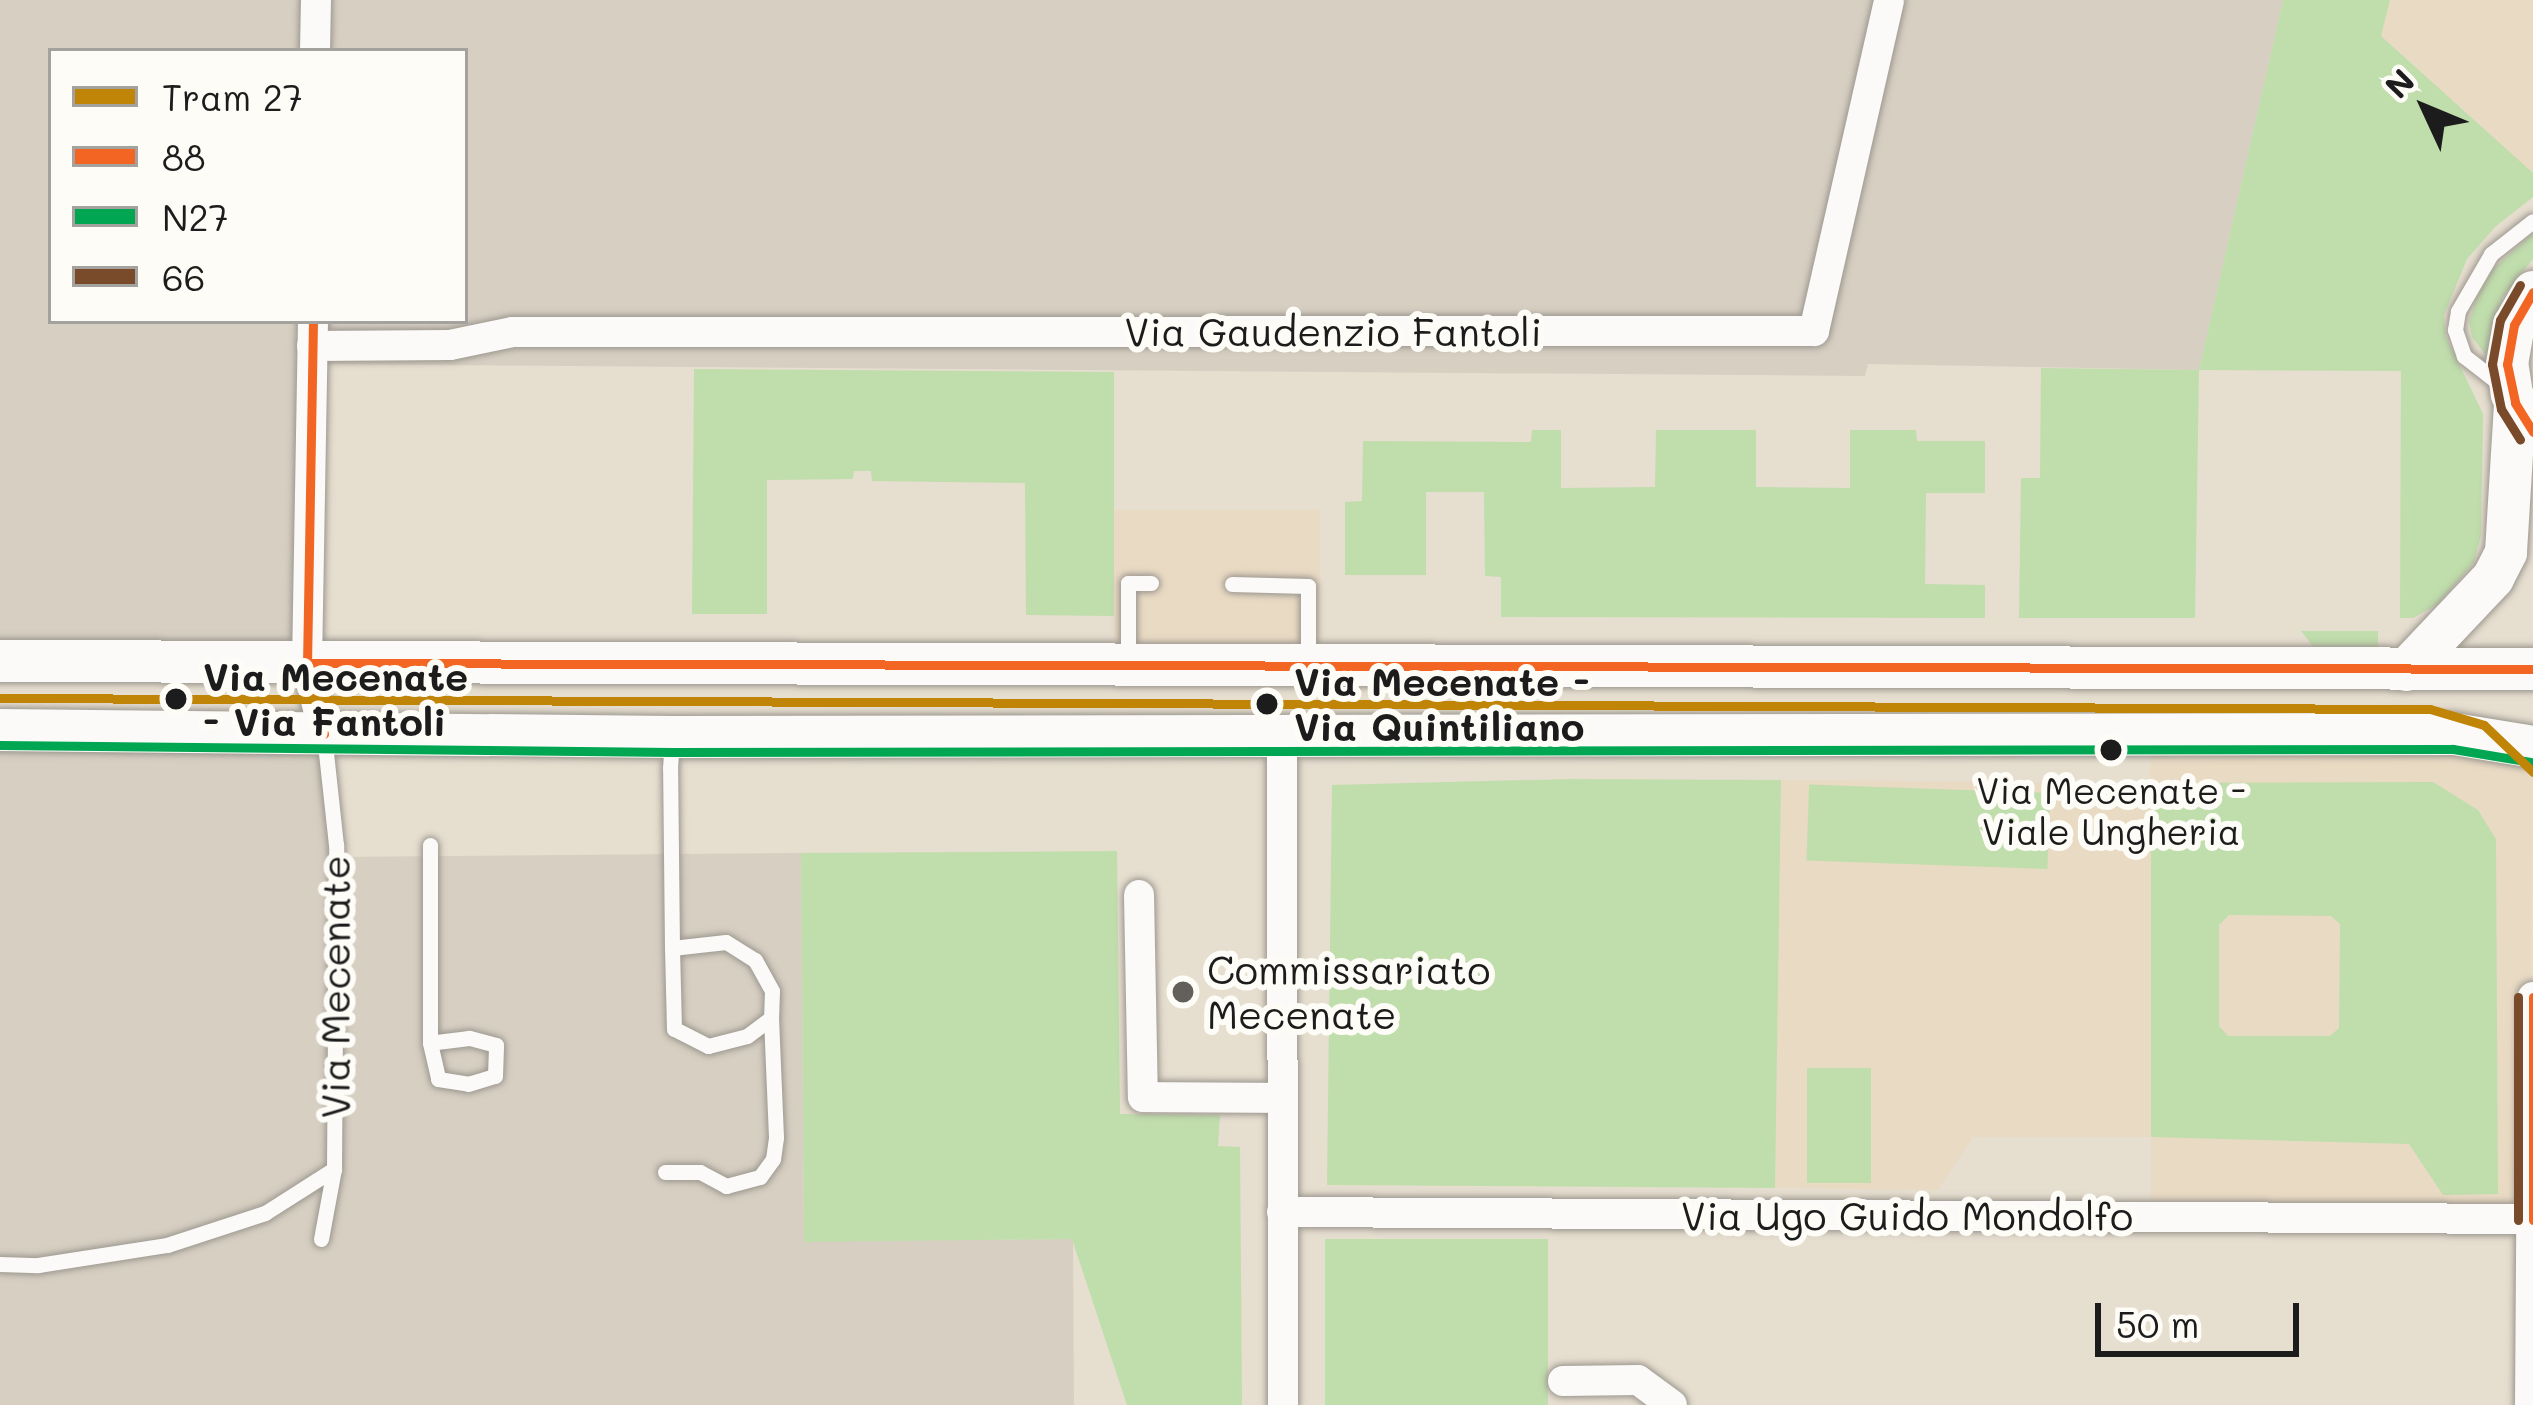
<!DOCTYPE html>
<style>
body{margin:0}
#map{position:relative;width:2533px;height:1405px;overflow:hidden;background:#e6decf;font-family:Mali,sans-serif}
div>[style]{position:absolute}
.built>*{inset:0;background:#e9dac3;transform-origin:0 0}
.industrial>*{inset:0;background:#d7cfc2}
.green>*{inset:0;background:#c0ddac;transform-origin:0 0}
.roads{filter:drop-shadow(0 0 3px #9d9890) drop-shadow(0 0 3px #9d9890)}
.service>*{height:15px;margin:-7.5px;padding:0 7.5px;transform-origin:7.5px;border-radius:7.5px;background:#fbfaf8}
.minor>*{height:30px;margin:-15px;padding:0 15px;transform-origin:15px;border-radius:15px;background:#fbfaf8}
.secondary>*{height:42px;margin:-21px;padding:0 21px;transform-origin:21px;border-radius:21px;background:#fbfaf8}
.bus-1>*{height:9px;margin:-4.5px;padding:0 4.5px;transform-origin:4.5px;border-radius:4.5px;background:#f26522}
.bus-2>*{height:9px;margin:-4.5px;padding:0 4.5px;transform-origin:4.5px;border-radius:4.5px;background:#00a651}
.bus-3>*{height:9px;margin:-4.5px;padding:0 4.5px;transform-origin:4.5px;border-radius:4.5px;background:#7a4b2a}
.tram-1>*{height:9px;margin:-4.5px;padding:0 4.5px;transform-origin:4.5px;border-radius:4.5px;background:#c08407}
.dots>*{width:33px;height:33px;translate:-50% -50%;box-sizing:border-box;border:6px solid #fdfcf7;border-radius:50%}
span{translate:-50% -50%;white-space:nowrap;text-align:center;line-height:1.15;-webkit-text-stroke:12px #fdfcf7;paint-order:stroke}
.bus-label{font-size:36px;color:#1c1c1c}
.street-label{font-size:39px;color:#1c1c1c}
.stop-label{font-size:39px;color:#1c1c1c;font-weight:700}
.left{translate:0 -50%;text-align:left}
.poi-label{font-size:39px;color:#1c1c1c}
.legend{position:absolute;left:48px;top:48px;width:420px;height:276px;box-sizing:border-box;background:#fdfcf7;border:3px solid #a3a29f;margin:0;padding:15px 21px;list-style:none;font-size:36px;color:#1c1c1c}
.legend li{display:flex;align-items:center;gap:24px;height:60px}
.legend b{width:60px;border:3px solid #a3a29f}
.north{position:absolute;left:2365px;top:48px;width:120px;height:120px;-webkit-text-stroke:9px #fdfcf7;paint-order:stroke;rotate:314deg;font-size:33px;font-weight:700;line-height:48px;text-align:center;color:#1c1c1c}
.north::after{content:'';display:block;margin:auto;width:42px;height:54px;background:#1c1c1c;clip-path:polygon(50% 0,100% 100%,50% 72%,0 100%)}
.scale{position:absolute;left:2095px;top:1303px;width:204px;height:54px;box-sizing:border-box;border:6px solid #1c1c1c;border-top:0;padding-left:15px;font-size:36px;line-height:42px;white-space:nowrap;color:#1c1c1c;-webkit-text-stroke:9px #fdfcf7;paint-order:stroke}
</style>
<div id="map">
<div class="built">
<div style="clip-path:polygon(2390px 0,2533px 0,2533px 173px,2381px 36px)"></div>
<div style="left:1320px;top:510px;width:152px;height:206px;rotate:90deg"></div>
<div style="clip-path:polygon(2151px 737px,2533px 750px,2530px 1216px,2151px 1213px,2151px 1137px,1973px 1137px,1938px 1190px,1775px 1188px,1781px 780px,2150px 783px)"></div>
</div>
<div class="industrial">
<div style="clip-path:polygon(evenodd,0 0,2283px 0,2199px 370px,1868px 364px,1865px 376px,312px 364px,307px 663px,0 661px,0 0,51px 51px,465px 51px,465px 321px,51px 321px,51px 51px)"></div>
<div style="clip-path:polygon(0 730px,324px 734px,337px 857px,801px 853px,804px 1241px,1073px 1239px,1074px 1405px,0 1405px)"></div>
</div>
<div class="green">
<div style="clip-path:polygon(2283px 0,2390px 0,2381px 36px,2533px 173px,2533px 197px,2495px 227px,2467px 259px,2444px 315px,2446px 337px,2483px 414px,2481px 536px,2474px 562px,2438px 604px,2413px 618px,2400px 618px,2401px 371px,2199px 370px,2195px 618px,2019px 618px,2021px 478px,2040px 478px,2041px 368px,2199px 370px)"></div>
<div style="clip-path:polygon(2533px 233px,2533px 259px,2502px 298px,2488px 358px,2472px 337px,2469px 321px,2477px 297px,2493px 269px)"></div>
<div style="clip-path:polygon(694px 369px,1114px 372px,1114px 616px,1026px 615px,1025px 483px,872px 481px,871px 471px,854px 471px,853px 479px,767px 480px,767px 614px,692px 614px)"></div>
<div style="clip-path:polygon(1532px 430px,1561px 430px,1561px 488px,1655px 487px,1656px 430px,1756px 430px,1756px 487px,1850px 488px,1850px 430px,1916px 430px,1917px 441px,1985px 441px,1985px 493px,1926px 493px,1925px 584px,1985px 585px,1985px 618px,1501px 617px,1501px 577px,1485px 576px,1484px 492px,1426px 492px,1426px 575px,1345px 575px,1345px 502px,1362px 501px,1363px 441px,1531px 442px)"></div>
<div style="clip-path:polygon(2301px 631px,2378px 631px,2378px 648px,2315px 649px)"></div>
<div style="clip-path:polygon(1570px 779px,1781px 780px,1775px 1188px,1327px 1185px,1332px 785px)"></div>
<div style="clip-path:polygon(evenodd,2433px 782px,2478px 810px,2496px 839px,2498px 1194px,2443px 1195px,2409px 1144px,2151px 1137px,2151px 783px,2433px 782px,2229px 915px,2331px 916px,2340px 924px,2339px 1028px,2330px 1036px,2228px 1036px,2219px 1026px,2219px 925px,2229px 915px)"></div>
<div style="left:2050px;top:793px;width:76px;height:241px;rotate:92deg"></div>
<div style="clip-path:polygon(1117px 851px,1120px 1114px,1220px 1115px,1218px 1146px,1240px 1147px,1242px 1405px,1127px 1405px,1072px 1239px,804px 1242px,801px 853px)"></div>
<div style="left:1871px;top:1068px;width:115px;height:64px;rotate:90deg"></div>
<div style="left:1325px;top:1239px;width:223px;height:166px"></div>
</div>
<div class="roads">
<div class="service">
<div style="left:2500px;top:384px;width:46px;rotate:-142.1deg"></div>
<div style="left:2464px;top:356px;width:28px;rotate:-109deg"></div>
<div style="left:2455px;top:330px;width:19px;rotate:-81deg"></div>
<div style="left:2458px;top:311px;width:66px;rotate:-59.9deg"></div>
<div style="left:2491px;top:254px;width:53px;rotate:-38.2deg"></div>
<div style="left:1232px;top:584px;width:76px;rotate:1.5deg"></div>
<div style="left:1308px;top:586px;width:74px;rotate:90deg"></div>
<div style="left:1128px;top:660px;width:77px;rotate:-90deg"></div>
<div style="left:1128px;top:583px;width:23px"></div>
<div style="left:430px;top:845px;width:198px;rotate:90deg"></div>
<div style="left:430px;top:1043px;width:37px;rotate:77deg"></div>
<div style="left:438px;top:1079px;width:30px;rotate:9deg"></div>
<div style="left:468px;top:1084px;width:28px;rotate:-17deg"></div>
<div style="left:495px;top:1076px;width:31px;rotate:-88deg"></div>
<div style="left:496px;top:1045px;width:28px;rotate:-165deg"></div>
<div style="left:469px;top:1038px;width:39px;rotate:173deg"></div>
<div style="left:672px;top:948px;width:54px;rotate:-6.3deg"></div>
<div style="left:726px;top:942px;width:34px;rotate:32deg"></div>
<div style="left:755px;top:960px;width:35px;rotate:61deg"></div>
<div style="left:772px;top:991px;width:27px;rotate:92deg"></div>
<div style="left:771px;top:1018px;width:30px;rotate:143deg"></div>
<div style="left:747px;top:1036px;width:40px;rotate:165.6deg"></div>
<div style="left:708px;top:1046px;width:38px;rotate:-153deg"></div>
<div style="left:674px;top:1029px;width:81px;rotate:-91.4deg"></div>
<div style="left:672px;top:948px;width:180px;rotate:-90.6deg"></div>
<div style="left:670px;top:768px;width:28px;rotate:-86deg"></div>
<div style="left:665px;top:1172px;width:35px"></div>
<div style="left:700px;top:1172px;width:30px;rotate:28deg"></div>
<div style="left:726px;top:1186px;width:35px;rotate:-15deg"></div>
<div style="left:760px;top:1177px;width:22px;rotate:-54deg"></div>
<div style="left:773px;top:1159px;width:22px;rotate:-82deg"></div>
<div style="left:776px;top:1137px;width:119px;rotate:-92.4deg"></div>
<div style="left:321px;top:1239px;width:71px;rotate:-79.5deg"></div>
<div style="left:334px;top:1169px;width:324px;rotate:-89.6deg"></div>
<div style="left:336px;top:845px;width:111px;rotate:-96.2deg"></div>
<div style="left:0;top:1264px;width:38px;rotate:2deg"></div>
<div style="left:38px;top:1265px;width:131px;rotate:-8.8deg"></div>
<div style="left:167px;top:1245px;width:103px;rotate:-18.1deg"></div>
<div style="left:265px;top:1213px;width:82px;rotate:-32.5deg"></div>
</div>
<div class="minor">
<div style="left:315px;top:51px;width:51px;rotate:-88.9deg"></div>
<div style="left:313px;top:321px;width:342px;rotate:91deg"></div>
<div style="left:307px;top:663px;width:73px;rotate:76.5deg"></div>
<div style="left:312px;top:346px;width:138px;rotate:-0.4deg"></div>
<div style="left:450px;top:345px;width:64px;rotate:-11.7deg"></div>
<div style="left:513px;top:332px;width:1301px;rotate:-0.04deg"></div>
<div style="left:1814px;top:331px;width:339px;rotate:-77.2deg"></div>
<div style="left:1282px;top:733px;width:672px;rotate:89.91deg"></div>
<div style="left:1139px;top:895px;width:202px;rotate:88.9deg"></div>
<div style="left:1143px;top:1097px;width:139px;rotate:0.4deg"></div>
<div style="left:1282px;top:1212px;width:1251px;rotate:0.32deg"></div>
<div style="left:1563px;top:1381px;width:75px;rotate:-0.8deg"></div>
<div style="left:1638px;top:1380px;width:42px;rotate:36.3deg"></div>
<div style="left:2530px;top:1405px;width:408px;rotate:-89.6deg"></div>
</div>
<div class="secondary">
<div style="left:2527px;top:424px;width:34px;rotate:-117deg"></div>
<div style="left:2512px;top:394px;width:30px;rotate:-99deg"></div>
<div style="left:2507px;top:364px;width:40px;rotate:-80deg"></div>
<div style="left:2514px;top:325px;width:38px;rotate:-60deg"></div>
<div style="left:0;top:661px;width:2533px;rotate:0.18deg"></div>
<div style="left:2406px;top:670px;width:127px;rotate:-46.6deg"></div>
<div style="left:2493px;top:578px;width:29px;rotate:-63deg"></div>
<div style="left:2506px;top:552px;width:149px;rotate:-86.5deg"></div>
<div style="left:0;top:730px;width:672px;rotate:0.6deg"></div>
<div style="left:672px;top:737px;width:1782px;rotate:-0.1deg"></div>
<div style="left:2454px;top:734px;width:80px;rotate:9.3deg"></div>
</div>
</div>
<div class="bus-1">
<div style="left:2533px;top:292px;width:38px;rotate:120deg"></div>
<div style="left:2514px;top:325px;width:40px;rotate:100deg"></div>
<div style="left:2507px;top:364px;width:40px;rotate:78deg"></div>
<div style="left:2515px;top:403px;width:34px;rotate:58deg"></div>
<div style="left:313px;top:321px;width:342px;rotate:91deg"></div>
<div style="left:307px;top:663px;width:73px;rotate:76.5deg"></div>
<div style="left:307px;top:663px;width:2226px;rotate:0.15deg"></div>
<div style="left:2533px;top:997px;width:223px;rotate:90deg"></div>
</div>
<div class="bus-2">
<div style="left:0;top:745px;width:672px;rotate:0.6deg"></div>
<div style="left:672px;top:752px;width:1781px;rotate:-0.1deg"></div>
<div style="left:2453px;top:749px;width:79px;rotate:9.5deg"></div>
</div>
<div class="bus-3">
<div style="left:2520px;top:285px;width:40px;rotate:119.7deg"></div>
<div style="left:2500px;top:320px;width:45px;rotate:100.3deg"></div>
<div style="left:2492px;top:364px;width:46px;rotate:78.7deg"></div>
<div style="left:2501px;top:409px;width:36px;rotate:58deg"></div>
<div style="left:2518px;top:997px;width:223px;rotate:90deg"></div>
</div>
<div class="tram-1">
<div style="left:0;top:698px;width:2430px;rotate:0.26deg"></div>
<div style="left:2430px;top:709px;width:56px;rotate:16.5deg"></div>
<div style="left:2484px;top:725px;width:68px;rotate:43.8deg"></div>
</div>
<div class="dots">
<div style="left:176px;top:699px;background:#1c1c1c"></div>
<div style="left:1267px;top:704px;background:#1c1c1c"></div>
<div style="left:2111px;top:750px;background:#1c1c1c"></div>
<div style="left:1183px;top:992px;background:#63605b"></div>
</div>
<div class="bus-label">
<span style="left:2111px;top:810px">Via Mecenate -<br>Viale Ungheria</span>
</div>
<div class="street-label">
<span style="left:1333px;top:331px">Via Gaudenzio Fantoli</span>
<span style="left:335px;top:987px;rotate:-90deg">Via Mecenate</span>
<span style="left:1907px;top:1215px">Via Ugo Guido Mondolfo</span>
</div>
<div class="stop-label">
<span class="left" style="left:203px;top:699px">Via Mecenate<br>- Via Fantoli</span>
<span class="left" style="left:1294px;top:704px">Via Mecenate -<br>Via Quintiliano</span>
</div>
<div class="poi-label">
<span class="left" style="left:1207px;top:992px">Commissariato<br>Mecenate</span>
</div>
<ul class="legend">
<li><b style="height:15px;background:#c08407"></b>Tram 27</li>
<li><b style="height:15px;background:#f26522"></b>88</li>
<li><b style="height:15px;background:#00a651"></b>N27</li>
<li><b style="height:15px;background:#7a4b2a"></b>66</li>
</ul>
<div class="north">N</div>
<div class="scale">50 m</div>
</div>
